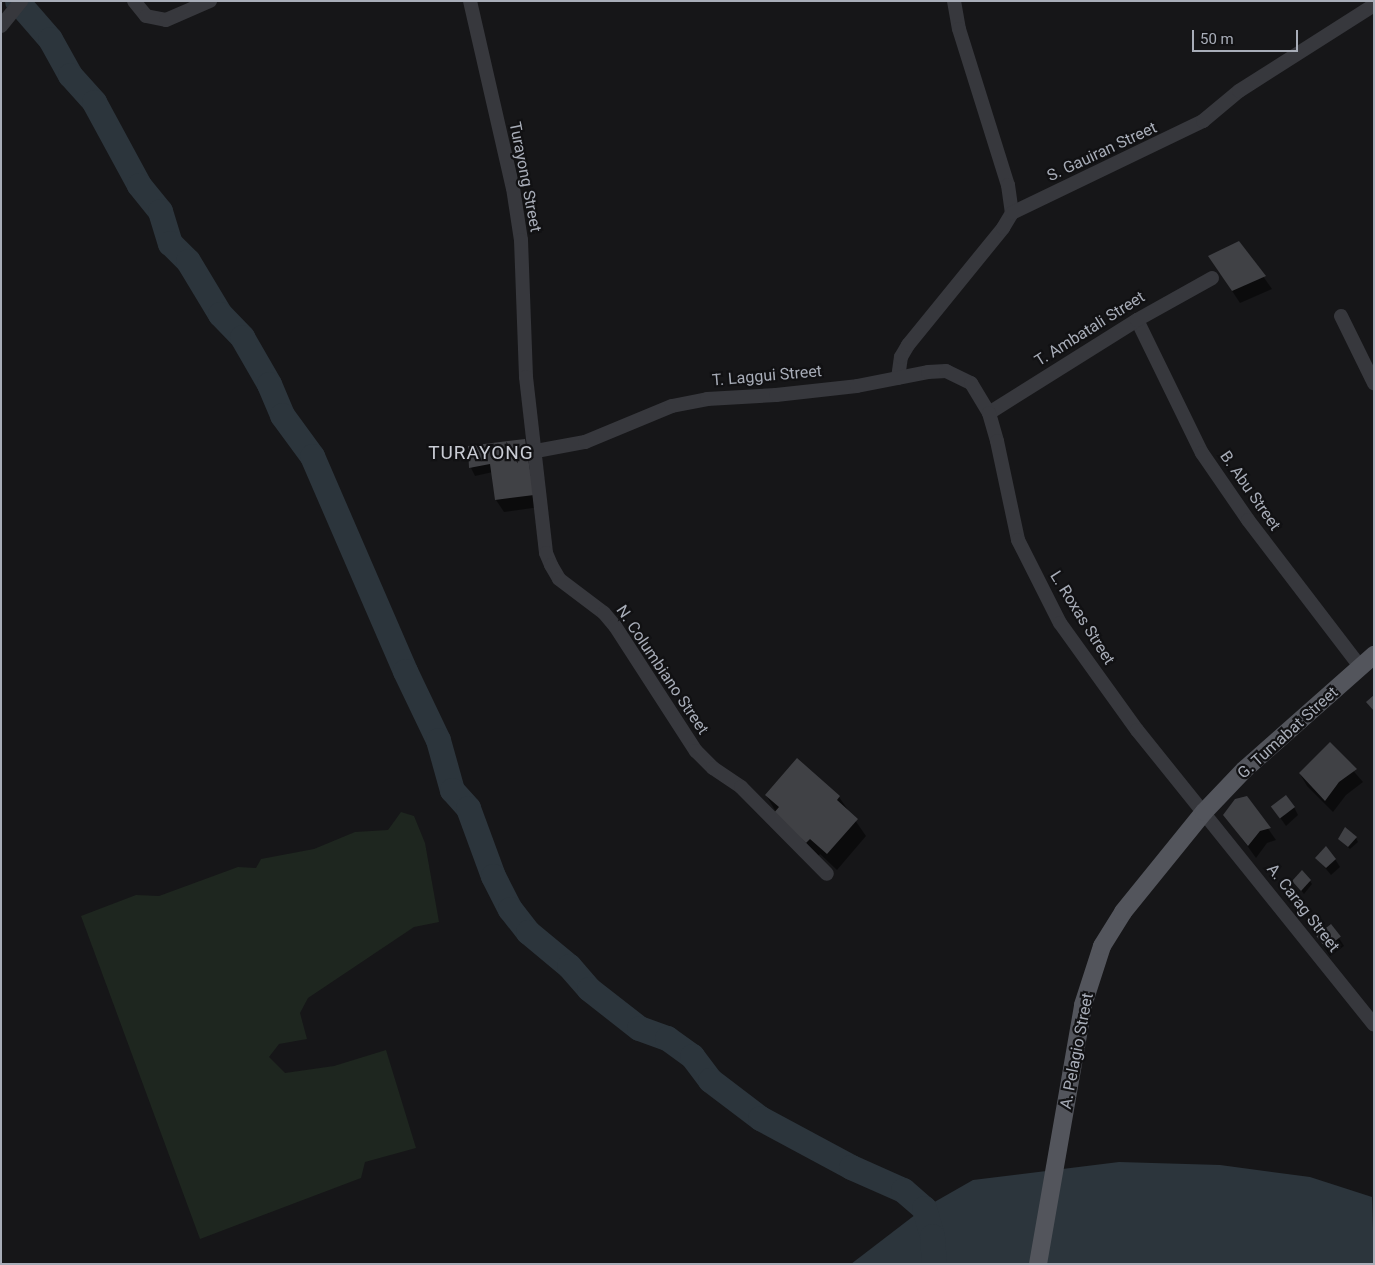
<!DOCTYPE html>
<style>
body{margin:0}
#map{position:relative;width:1375px;height:1265px;overflow:hidden;background:#161618;font-family:Roboto,sans-serif}
div>[style]{position:absolute}
.green>*{inset:0;background:#1e261f}
.water>*{inset:0;background:#2c353c}
.shadow>*{inset:0;background:#0007}
.river>*{height:25px;margin:-12.5px;padding:0 12.5px;transform-origin:12.5px;border-radius:12.5px;background:#2c353c}
.building>*{inset:0;background:#404145;transform-origin:0 0}
.minor>*{height:14px;margin:-7px;padding:0 7px;transform-origin:7px;border-radius:7px;background:#37383d}
.major>*{height:18px;margin:-9px;padding:0 9px;transform-origin:9px;border-radius:9px;background:#53555c}
span{translate:-50% -50%;white-space:nowrap;text-align:center;line-height:1.15;-webkit-text-stroke:4.5px #111113;paint-order:stroke}
.street-label{font-size:16px;color:#a8adb8}
.quarter-label{font-size:19px;color:#c9ccd4;letter-spacing:1px}
.frame{position:absolute;inset:0;border:2px solid #a8adb8;pointer-events:none}
.scale{position:absolute;left:1192px;top:30px;width:106px;height:22px;box-sizing:border-box;border:2px solid #a8adb8;border-top:0;padding-left:6px;font-size:15px;line-height:18px;white-space:nowrap;color:#a8adb8;-webkit-text-stroke:4px #111113;paint-order:stroke}
</style>
<div id="map">
<div class="green">
<div style="clip-path:polygon(401px 812px,414px 816px,425px 843px,439px 922px,414px 927px,308px 998px,300px 1013px,307px 1039px,279px 1044px,269px 1057px,285px 1073px,334px 1066px,386px 1050px,416px 1148px,365px 1162px,361px 1178px,200px 1239px,81px 916px,136px 895px,159px 896px,238px 867px,256px 868px,261px 859px,314px 849px,355px 832px,388px 830px)"></div>
</div>
<div class="water">
<div style="clip-path:polygon(1119px 1162px,1220px 1165px,1310px 1177px,1372px 1197px,1374px 1264px,851px 1264px,924px 1208px,973px 1180px)"></div>
</div>
<div class="shadow">
<div style="clip-path:polygon(1239px 242px,1272px 289px,1240px 303px,1217px 268px)"></div>
<div style="clip-path:polygon(524px 440px,531px 453px,540px 507px,504px 512px,496px 500px,493px 472px,475px 476px,471px 468px)"></div>
<div style="clip-path:polygon(1330px 744px,1363px 782px,1346px 795px,1333px 812px,1307px 786px,1300px 774px)"></div>
<div style="clip-path:polygon(766px 795px,839px 797px,866px 836px,837px 870px,820px 854px,816px 859px,776px 812px)"></div>
<div style="clip-path:polygon(1246px 797px,1276px 840px,1267px 843px,1256px 858px,1225px 815px)"></div>
<div style="clip-path:polygon(1294px 807px,1298px 815px,1286px 826px,1274px 809px)"></div>
<div style="clip-path:polygon(1356px 838px,1358px 842px,1350px 849px,1339px 839px)"></div>
<div style="clip-path:polygon(1317px 858px,1335px 859px,1340px 867px,1331px 875px)"></div>
<div style="clip-path:polygon(1310px 881px,1312px 884px,1304px 894px,1296px 884px)"></div>
<div style="clip-path:polygon(1339px 938px,1344px 946px,1330px 956px,1322px 944px)"></div>
</div>
<div class="river">
<div style="left:17px;top:1px;width:50px;rotate:49deg"></div>
<div style="left:50px;top:39px;width:41px;rotate:60.9deg"></div>
<div style="left:70px;top:75px;width:36px;rotate:48deg"></div>
<div style="left:94px;top:102px;width:94px;rotate:61.5deg"></div>
<div style="left:139px;top:185px;width:33px;rotate:51deg"></div>
<div style="left:160px;top:211px;width:34px;rotate:73deg"></div>
<div style="left:170px;top:243px;width:25px;rotate:45deg"></div>
<div style="left:188px;top:261px;width:62px;rotate:58.9deg"></div>
<div style="left:220px;top:314px;width:32px;rotate:46deg"></div>
<div style="left:242px;top:337px;width:54px;rotate:60.1deg"></div>
<div style="left:269px;top:384px;width:34px;rotate:67deg"></div>
<div style="left:282px;top:415px;width:51px;rotate:53.8deg"></div>
<div style="left:312px;top:456px;width:234px;rotate:66.6deg"></div>
<div style="left:405px;top:671px;width:76px;rotate:64.4deg"></div>
<div style="left:438px;top:740px;width:52px;rotate:74.4deg"></div>
<div style="left:452px;top:790px;width:24px;rotate:48deg"></div>
<div style="left:468px;top:808px;width:72px;rotate:69.8deg"></div>
<div style="left:493px;top:876px;width:37px;rotate:63deg"></div>
<div style="left:510px;top:909px;width:29px;rotate:52deg"></div>
<div style="left:528px;top:932px;width:53px;rotate:39.7deg"></div>
<div style="left:569px;top:966px;width:30px;rotate:49deg"></div>
<div style="left:589px;top:989px;width:63px;rotate:38deg"></div>
<div style="left:639px;top:1028px;width:30px;rotate:20deg"></div>
<div style="left:667px;top:1038px;width:31px;rotate:36deg"></div>
<div style="left:692px;top:1056px;width:30px;rotate:53deg"></div>
<div style="left:710px;top:1080px;width:63px;rotate:37.2deg"></div>
<div style="left:760px;top:1118px;width:103px;rotate:28.3deg"></div>
<div style="left:851px;top:1167px;width:57px;rotate:23.9deg"></div>
<div style="left:903px;top:1190px;width:28px;rotate:41deg"></div>
<div style="left:924px;top:1208px;width:29px;rotate:74deg"></div>
<div style="left:932px;top:1236px;width:28px;rotate:86deg"></div>
</div>
<div class="building">
<div style="clip-path:polygon(1239px 241px,1266px 276px,1232px 291px,1208px 256px)"></div>
<div style="clip-path:polygon(525px 439px,534px 495px,495px 500px,490px 464px,469px 468px,468px 446px)"></div>
<div style="clip-path:polygon(1374px 695px,1374px 711px,1366px 702px)"></div>
<div style="clip-path:polygon(1330px 742px,1357px 769px,1339px 782px,1325px 801px,1299px 773px)"></div>
<div style="clip-path:polygon(797px 758px,840px 796px,837px 800px,858px 819px,827px 854px,810px 839px,806px 843px,773px 814px,779px 807px,765px 795px)"></div>
<div style="left:1286px;top:795px;width:15px;height:19px;rotate:53deg"></div>
<div style="clip-path:polygon(1247px 796px,1271px 828px,1260px 831px,1248px 846px,1223px 815px,1235px 799px)"></div>
<div style="clip-path:polygon(1345px 827px,1357px 837px,1348px 847px,1338px 839px)"></div>
<div style="clip-path:polygon(1326px 846px,1336px 859px,1326px 868px,1315px 858px)"></div>
<div style="clip-path:polygon(1302px 870px,1311px 880px,1301px 891px,1292px 881px)"></div>
<div style="left:1331px;top:924px;width:16px;height:19px;rotate:52deg"></div>
</div>
<div class="minor">
<div style="left:134px;top:1px;width:19px;rotate:51deg"></div>
<div style="left:146px;top:16px;width:20px;rotate:11deg"></div>
<div style="left:166px;top:20px;width:48px;rotate:-23.4deg"></div>
<div style="left:470px;top:1px;width:192px;rotate:77.1deg"></div>
<div style="left:513px;top:188px;width:53px;rotate:81.3deg"></div>
<div style="left:521px;top:240px;width:137px;rotate:87.9deg"></div>
<div style="left:526px;top:377px;width:177px;rotate:83.5deg"></div>
<div style="left:546px;top:553px;width:13px;rotate:67deg"></div>
<div style="left:551px;top:565px;width:16px;rotate:60deg"></div>
<div style="left:559px;top:579px;width:56px;rotate:37.1deg"></div>
<div style="left:604px;top:613px;width:17px;rotate:50deg"></div>
<div style="left:615px;top:626px;width:149px;rotate:57.1deg"></div>
<div style="left:696px;top:751px;width:24px;rotate:45deg"></div>
<div style="left:713px;top:768px;width:34px;rotate:34deg"></div>
<div style="left:741px;top:787px;width:122px;rotate:45.3deg"></div>
<div style="left:954px;top:1px;width:28px;rotate:80deg"></div>
<div style="left:959px;top:29px;width:164px;rotate:72.6deg"></div>
<div style="left:1008px;top:185px;width:28px;rotate:82deg"></div>
<div style="left:1px;top:26px;width:32px;rotate:-51deg"></div>
<div style="left:1341px;top:316px;width:75px;rotate:63.8deg"></div>
<div style="left:1137px;top:320px;width:148px;rotate:64deg"></div>
<div style="left:1202px;top:453px;width:81px;rotate:55.5deg"></div>
<div style="left:1248px;top:520px;width:186px;rotate:52.6deg"></div>
<div style="left:898px;top:378px;width:21px;rotate:-82deg"></div>
<div style="left:901px;top:357px;width:14px;rotate:-60deg"></div>
<div style="left:908px;top:345px;width:151px;rotate:-50.9deg"></div>
<div style="left:1003px;top:228px;width:17px;rotate:-59deg"></div>
<div style="left:1012px;top:213px;width:212px;rotate:-25.7deg"></div>
<div style="left:1203px;top:121px;width:47px;rotate:-39.8deg"></div>
<div style="left:1239px;top:91px;width:160px;rotate:-32.5deg"></div>
<div style="left:989px;top:413px;width:175px;rotate:-32.1deg"></div>
<div style="left:1137px;top:320px;width:86px;rotate:-29.2deg"></div>
<div style="left:536px;top:451px;width:50px;rotate:-10.4deg"></div>
<div style="left:585px;top:442px;width:94px;rotate:-22.5deg"></div>
<div style="left:672px;top:406px;width:36px;rotate:-11deg"></div>
<div style="left:707px;top:399px;width:69px;rotate:-3.3deg"></div>
<div style="left:776px;top:395px;width:81px;rotate:-6.3deg"></div>
<div style="left:857px;top:386px;width:72px;rotate:-11.2deg"></div>
<div style="left:928px;top:372px;width:18px;rotate:-3deg"></div>
<div style="left:946px;top:371px;width:28px;rotate:26deg"></div>
<div style="left:971px;top:383px;width:35px;rotate:59deg"></div>
<div style="left:989px;top:413px;width:29px;rotate:74deg"></div>
<div style="left:997px;top:441px;width:101px;rotate:78deg"></div>
<div style="left:1018px;top:540px;width:93px;rotate:63.2deg"></div>
<div style="left:1060px;top:623px;width:132px;rotate:54.3deg"></div>
<div style="left:1137px;top:730px;width:378px;rotate:51.2deg"></div>
</div>
<div class="major">
<div style="left:1038px;top:1264px;width:263px;rotate:-80.1deg"></div>
<div style="left:1083px;top:1005px;width:62px;rotate:-72.1deg"></div>
<div style="left:1102px;top:946px;width:40px;rotate:-58deg"></div>
<div style="left:1123px;top:912px;width:129px;rotate:-51deg"></div>
<div style="left:1204px;top:812px;width:58px;rotate:-46.4deg"></div>
<div style="left:1244px;top:770px;width:174px;rotate:-41.5deg"></div>
</div>
<div class="street-label">
<span style="left:1102px;top:152px;rotate:-25deg">S. Gauiran Street</span>
<span style="left:525px;top:177px;rotate:79deg">Turayong Street</span>
<span style="left:1090px;top:329px;rotate:-32deg">T. Ambatali Street</span>
<span style="left:767px;top:376px;rotate:-5deg">T. Laggui Street</span>
<span style="left:1250px;top:491px;rotate:55deg">B. Abu Street</span>
<span style="left:1082px;top:618px;rotate:58deg">L. Roxas Street</span>
<span style="left:662px;top:670px;rotate:56deg">N. Columbiano Street</span>
<span style="left:1288px;top:733px;rotate:-42deg">G. Tumabat Street</span>
<span style="left:1303px;top:908px;rotate:52deg">A. Carag Street</span>
<span style="left:1077px;top:1051px;rotate:-79deg">A. Pelagio Street</span>
</div>
<div class="quarter-label">
<span style="left:481px;top:453px">TURAYONG</span>
</div>
<div class="frame"></div>
<div class="scale">50 m</div>
</div>
